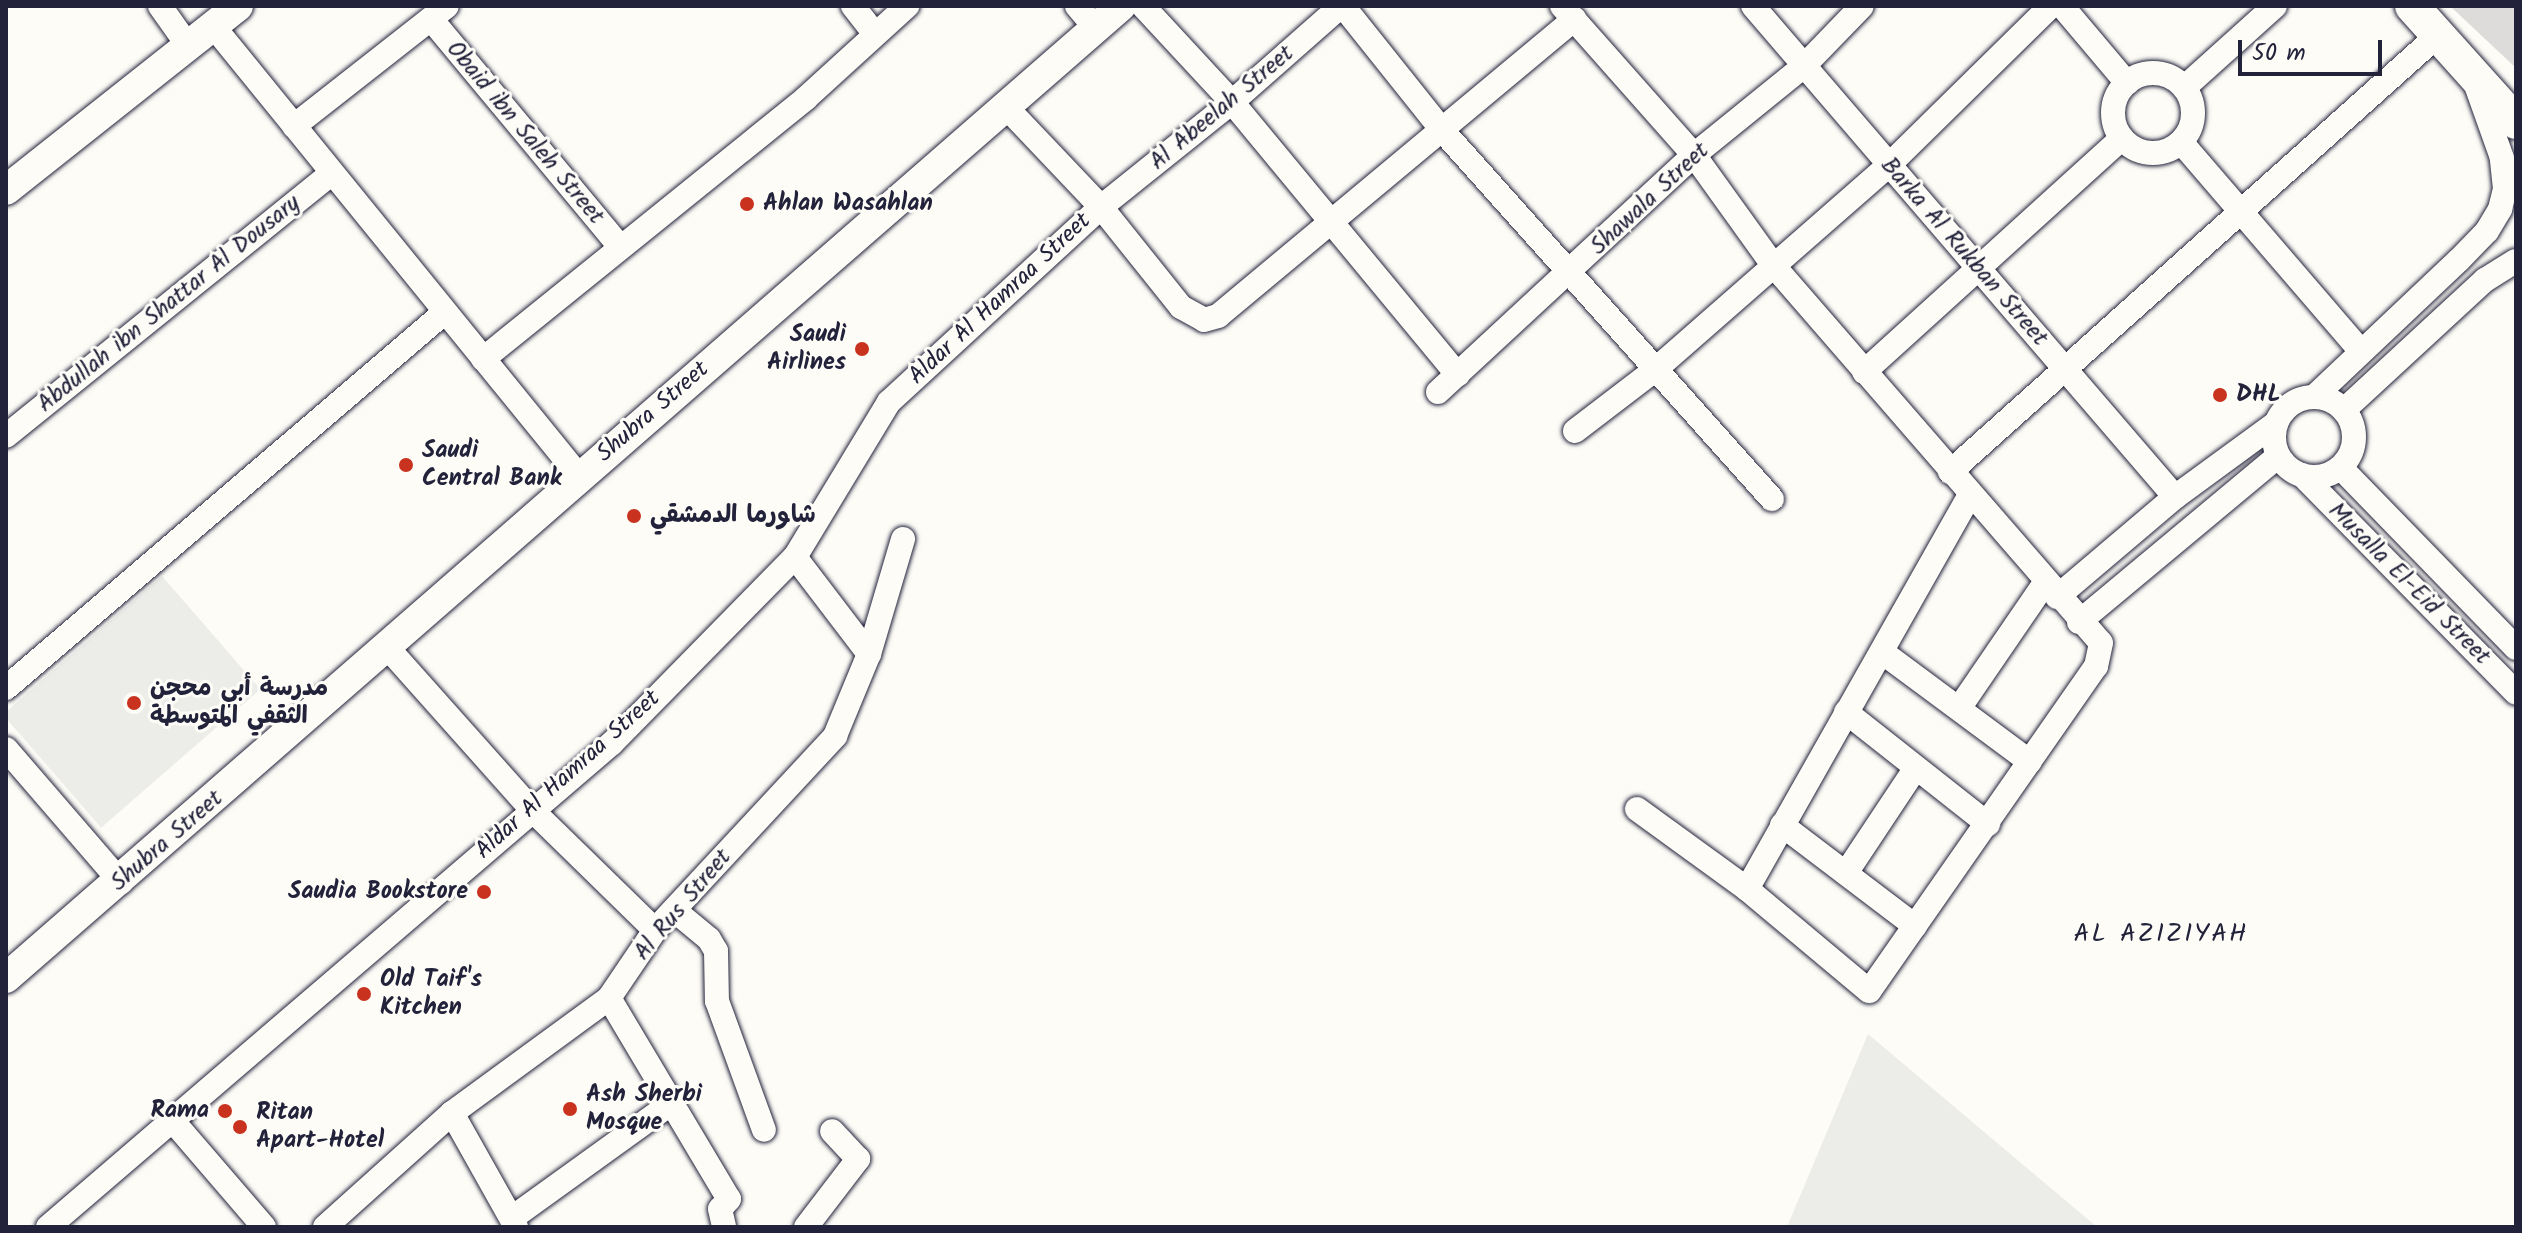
<!DOCTYPE html>
<meta charset="utf-8">
<style>
body{margin:0}
#map{position:relative;width:2522px;height:1233px;overflow:hidden;background:#fdfcf7;font-family:Kalam,"Playpen Sans Arabic",sans-serif}
div>[style]{position:absolute}
.built>*{inset:0;background:#ecece9;transform-origin:0 0}
.green>*{inset:0;background:#dddcdb}
.roads{filter:drop-shadow(0 0 2px #22223b) drop-shadow(0 0 2px #22223b)}
.minor>*{height:24px;margin:-12px;padding:0 12px;transform-origin:12px;border-radius:12px;background:#fdfcf7}
.minor>.ring{margin:-12px;padding:0;box-sizing:content-box;background:none;border:24px solid #fdfcf7;border-radius:50%}
.major>*{height:30px;margin:-15px;padding:0 15px;transform-origin:15px;border-radius:15px;background:#fdfcf7}
.highway>*{height:34px;margin:-17px;padding:0 17px;transform-origin:17px;border-radius:17px;background:#fdfcf7}
.dots>*{width:22px;height:22px;translate:-50% -50%;box-sizing:border-box;border:4px solid #fdfcf7;border-radius:50%}
span{translate:-50% -50%;white-space:nowrap;text-align:center;line-height:1.15;-webkit-text-stroke:6px #fdfcf7;paint-order:stroke}
.street-label{font-size:24px;color:#22223b}
.poi-label{font-size:24px;color:#22223b;font-weight:700}
.left{translate:0 -50%;text-align:left}
.right{translate:-100% -50%;text-align:right}
.neighbourhood-label{font-size:26px;color:#22223b;letter-spacing:2px}
.frame{position:absolute;inset:0;border:8px solid #22223b;pointer-events:none}
.scale{position:absolute;left:2238px;top:40px;width:144px;height:36px;box-sizing:border-box;border:4px solid #22223b;border-top:0;padding-left:10px;font-size:24px;line-height:28px;white-space:nowrap;color:#22223b;-webkit-text-stroke:6px #fdfcf7;paint-order:stroke}
</style>
<div id="map">
<div class="built">
<div style="left:162px;top:576px;width:150px;height:211px;rotate:49deg"></div>
<div style="clip-path:polygon(1868px 1034px,2097px 1227px,1787px 1227px)"></div>
</div>
<div class="green">
<div style="clip-path:polygon(2450px 6px,2516px 6px,2516px 68px)"></div>
</div>
<div class="roads">
<div class="minor">
<div style="left:160px;top:6px;width:50px;rotate:54.7deg"></div>
<div style="left:853px;top:6px;width:33px;rotate:52deg"></div>
<div style="left:1077px;top:6px;width:30px;rotate:50deg"></div>
<div style="left:1143px;top:6px;width:131px;rotate:47.2deg"></div>
<div style="left:1232px;top:102px;width:354px;rotate:50.4deg"></div>
<div style="left:1343px;top:6px;width:159px;rotate:51.4deg"></div>
<div style="left:1442px;top:130px;width:495px;rotate:48.2deg"></div>
<div style="left:1562px;top:6px;width:199px;rotate:48.5deg"></div>
<div style="left:1694px;top:155px;width:135px;rotate:54.3deg"></div>
<div style="left:1773px;top:265px;width:500px;rotate:49.05deg"></div>
<div style="left:2101px;top:643px;width:24px;rotate:102deg"></div>
<div style="left:2096px;top:666px;width:396px;rotate:124.9deg"></div>
<div style="left:1869px;top:991px;width:159px;rotate:-140.1deg"></div>
<div style="left:1747px;top:889px;width:136px;rotate:-144deg"></div>
<div style="left:1753px;top:6px;width:647px;rotate:49.32deg"></div>
<div style="left:2062px;top:6px;width:101px;rotate:49.8deg"></div>
<div style="left:431px;top:19px;width:296px;rotate:50.3deg"></div>
<div style="left:214px;top:27px;width:579px;rotate:50.89deg"></div>
<div class="ring" style="left:2113px;top:73px;width:56px;height:56px"></div>
<div style="left:2185px;top:87px;width:121px;rotate:-42deg"></div>
<div style="left:1006px;top:107px;width:138px;rotate:46.5deg"></div>
<div style="left:1101px;top:207px;width:128px;rotate:51.3deg"></div>
<div style="left:1181px;top:307px;width:26px;rotate:29deg"></div>
<div style="left:1204px;top:320px;width:15px;rotate:-16deg"></div>
<div style="left:1218px;top:316px;width:464px;rotate:-39.8deg"></div>
<div style="left:294px;top:126px;width:194px;rotate:-38.1deg"></div>
<div style="left:2181px;top:142px;width:274px;rotate:49.3deg"></div>
<div style="left:483px;top:359px;width:415px;rotate:-38.9deg"></div>
<div style="left:806px;top:98px;width:137px;rotate:-42.3deg"></div>
<div style="left:1864px;top:372px;width:348px;rotate:-42.2deg"></div>
<div style="left:1438px;top:392px;width:349px;rotate:-42.8deg"></div>
<div style="left:1694px;top:155px;width:141px;rotate:-39deg"></div>
<div style="left:1804px;top:66px;width:83px;rotate:-46deg"></div>
<div class="ring" style="left:2274px;top:397px;width:56px;height:56px"></div>
<div style="left:2314px;top:397px;width:199px;rotate:-43.4deg"></div>
<div style="left:2459px;top:260px;width:40px;rotate:-46deg"></div>
<div style="left:2487px;top:231px;width:26px;rotate:-59deg"></div>
<div style="left:2500px;top:209px;width:21px;rotate:-76deg"></div>
<div style="left:2505px;top:189px;width:31px;rotate:-96deg"></div>
<div style="left:2502px;top:158px;width:77px;rotate:-109.6deg"></div>
<div style="left:2344px;top:410px;width:192px;rotate:-42.7deg"></div>
<div style="left:2485px;top:280px;width:36px;rotate:-32deg"></div>
<div style="left:1575px;top:431px;width:102px;rotate:-37.4deg"></div>
<div style="left:1656px;top:369px;width:310px;rotate:-41.2deg"></div>
<div style="left:1889px;top:165px;width:227px;rotate:-44.5deg"></div>
<div style="left:6px;top:436px;width:419px;rotate:-38.9deg"></div>
<div style="left:2341px;top:468px;width:251px;rotate:45.8deg"></div>
<div style="left:1950px;top:472px;width:654px;rotate:-41.84deg"></div>
<div style="left:2302px;top:475px;width:305px;rotate:45.5deg"></div>
<div style="left:795px;top:557px;width:122px;rotate:52.7deg"></div>
<div style="left:2057px;top:597px;width:155px;rotate:-40.3deg"></div>
<div style="left:2175px;top:497px;width:125px;rotate:-36.2deg"></div>
<div style="left:2079px;top:622px;width:259px;rotate:-39.8deg"></div>
<div style="left:386px;top:646px;width:218px;rotate:48.3deg"></div>
<div style="left:531px;top:809px;width:173px;rotate:44.3deg"></div>
<div style="left:1882px;top:652px;width:184px;rotate:36.6deg"></div>
<div style="left:6px;top:688px;width:578px;rotate:-40.58deg"></div>
<div style="left:1960px;top:707px;width:150px;rotate:-55.6deg"></div>
<div style="left:1846px;top:712px;width:181px;rotate:38.3deg"></div>
<div style="left:6px;top:749px;width:176px;rotate:49.2deg"></div>
<div style="left:1782px;top:825px;width:167px;rotate:37.2deg"></div>
<div style="left:1846px;top:873px;width:125px;rotate:-56.4deg"></div>
<div style="left:1747px;top:889px;width:453px;rotate:-60.5deg"></div>
<div style="left:674px;top:910px;width:45px;rotate:39.6deg"></div>
<div style="left:709px;top:939px;width:14px;rotate:60deg"></div>
<div style="left:716px;top:951px;width:50px;rotate:88.9deg"></div>
<div style="left:717px;top:1001px;width:137px;rotate:70deg"></div>
<div style="left:609px;top:998px;width:234px;rotate:59.2deg"></div>
<div style="left:729px;top:1199px;width:13px;rotate:132deg"></div>
<div style="left:720px;top:1209px;width:18px;rotate:77deg"></div>
<div style="left:452px;top:1113px;width:131px;rotate:60.7deg"></div>
<div style="left:172px;top:1120px;width:141px;rotate:49.3deg"></div>
<div style="left:512px;top:1218px;width:198px;rotate:-35.8deg"></div>
<div style="left:48px;top:1227px;width:743px;rotate:-40.63deg"></div>
<div style="left:612px;top:743px;width:261px;rotate:-45.5deg"></div>
<div style="left:795px;top:557px;width:181px;rotate:-58.8deg"></div>
<div style="left:889px;top:402px;width:288px;rotate:-42.6deg"></div>
<div style="left:1101px;top:207px;width:168px;rotate:-38.7deg"></div>
<div style="left:1232px;top:102px;width:145px;rotate:-41.4deg"></div>
<div style="left:325px;top:1227px;width:171px;rotate:-41.9deg"></div>
<div style="left:452px;top:1113px;width:195px;rotate:-36.2deg"></div>
<div style="left:609px;top:998px;width:82px;rotate:-55.9deg"></div>
<div style="left:655px;top:930px;width:265px;rotate:-47.1deg"></div>
<div style="left:835px;top:736px;width:89px;rotate:-67.5deg"></div>
<div style="left:869px;top:654px;width:120px;rotate:-73.5deg"></div>
<div style="left:806px;top:1227px;width:86px;rotate:-52.6deg"></div>
<div style="left:858px;top:1159px;width:38px;rotate:-133deg"></div>
</div>
<div class="major">
<div style="left:6px;top:190px;width:296px;rotate:-38.4deg"></div>
<div style="left:6px;top:978px;width:1479px;rotate:-41.08deg"></div>
</div>
<div class="highway">
<div style="left:2412px;top:6px;width:156px;rotate:48.1deg"></div>
</div>
</div>
<div class="dots">
<div style="left:747px;top:204px;background:#c8321e"></div>
<div style="left:862px;top:349px;background:#c8321e"></div>
<div style="left:2220px;top:395px;background:#c8321e"></div>
<div style="left:406px;top:465px;background:#c8321e"></div>
<div style="left:634px;top:516px;background:#c8321e"></div>
<div style="left:134px;top:703px;background:#c8321e"></div>
<div style="left:484px;top:892px;background:#c8321e"></div>
<div style="left:364px;top:994px;background:#c8321e"></div>
<div style="left:570px;top:1109px;background:#c8321e"></div>
<div style="left:225px;top:1111px;background:#c8321e"></div>
<div style="left:240px;top:1127px;background:#c8321e"></div>
</div>
<div class="street-label">
<span style="left:1222px;top:108px;rotate:-40deg">Al Abeelah Street</span>
<span style="left:525px;top:133px;rotate:50deg">Obaid ibn Saleh Street</span>
<span style="left:1650px;top:199px;rotate:-43deg">Shawala Street</span>
<span style="left:1964px;top:252px;rotate:49deg">Barka Al Rukban Street</span>
<span style="left:1000px;top:299px;rotate:-43deg">Aldar Al Hamraa Street</span>
<span style="left:169px;top:304px;rotate:-39deg">Abdullah ibn Shattar Al Dousary</span>
<span style="left:653px;top:412px;rotate:-41deg">Shubra Street</span>
<span style="left:2409px;top:584px;rotate:45deg">Musalla El-Eid Street</span>
<span style="left:568px;top:775px;rotate:-42deg">Aldar Al Hamraa Street</span>
<span style="left:167px;top:841px;rotate:-41deg">Shubra Street</span>
<span style="left:683px;top:905px;rotate:-50deg">Al Rus Street</span>
</div>
<div class="poi-label">
<span class="left" style="left:763px;top:204px">Ahlan Wasahlan</span>
<span class="right" style="left:846px;top:349px">Saudi<br>Airlines</span>
<span class="left" style="left:2236px;top:395px">DHL</span>
<span class="left" style="left:422px;top:465px">Saudi<br>Central Bank</span>
<span class="left" style="left:650px;top:516px">شاورما الدمشقي</span>
<span class="left" style="left:150px;top:703px">مدرسة أبي محجن<br>الثقفي المتوسطة</span>
<span class="right" style="left:468px;top:892px">Saudia Bookstore</span>
<span class="left" style="left:380px;top:994px">Old Taif's<br>Kitchen</span>
<span class="left" style="left:586px;top:1109px">Ash Sherbi<br>Mosque</span>
<span class="right" style="left:209px;top:1111px">Rama</span>
<span class="left" style="left:256px;top:1127px">Ritan<br>Apart-Hotel</span>
</div>
<div class="neighbourhood-label">
<span style="left:2161px;top:935px">AL AZIZIYAH</span>
</div>
<div class="frame"></div>
<div class="scale">50 m</div>
</div>
